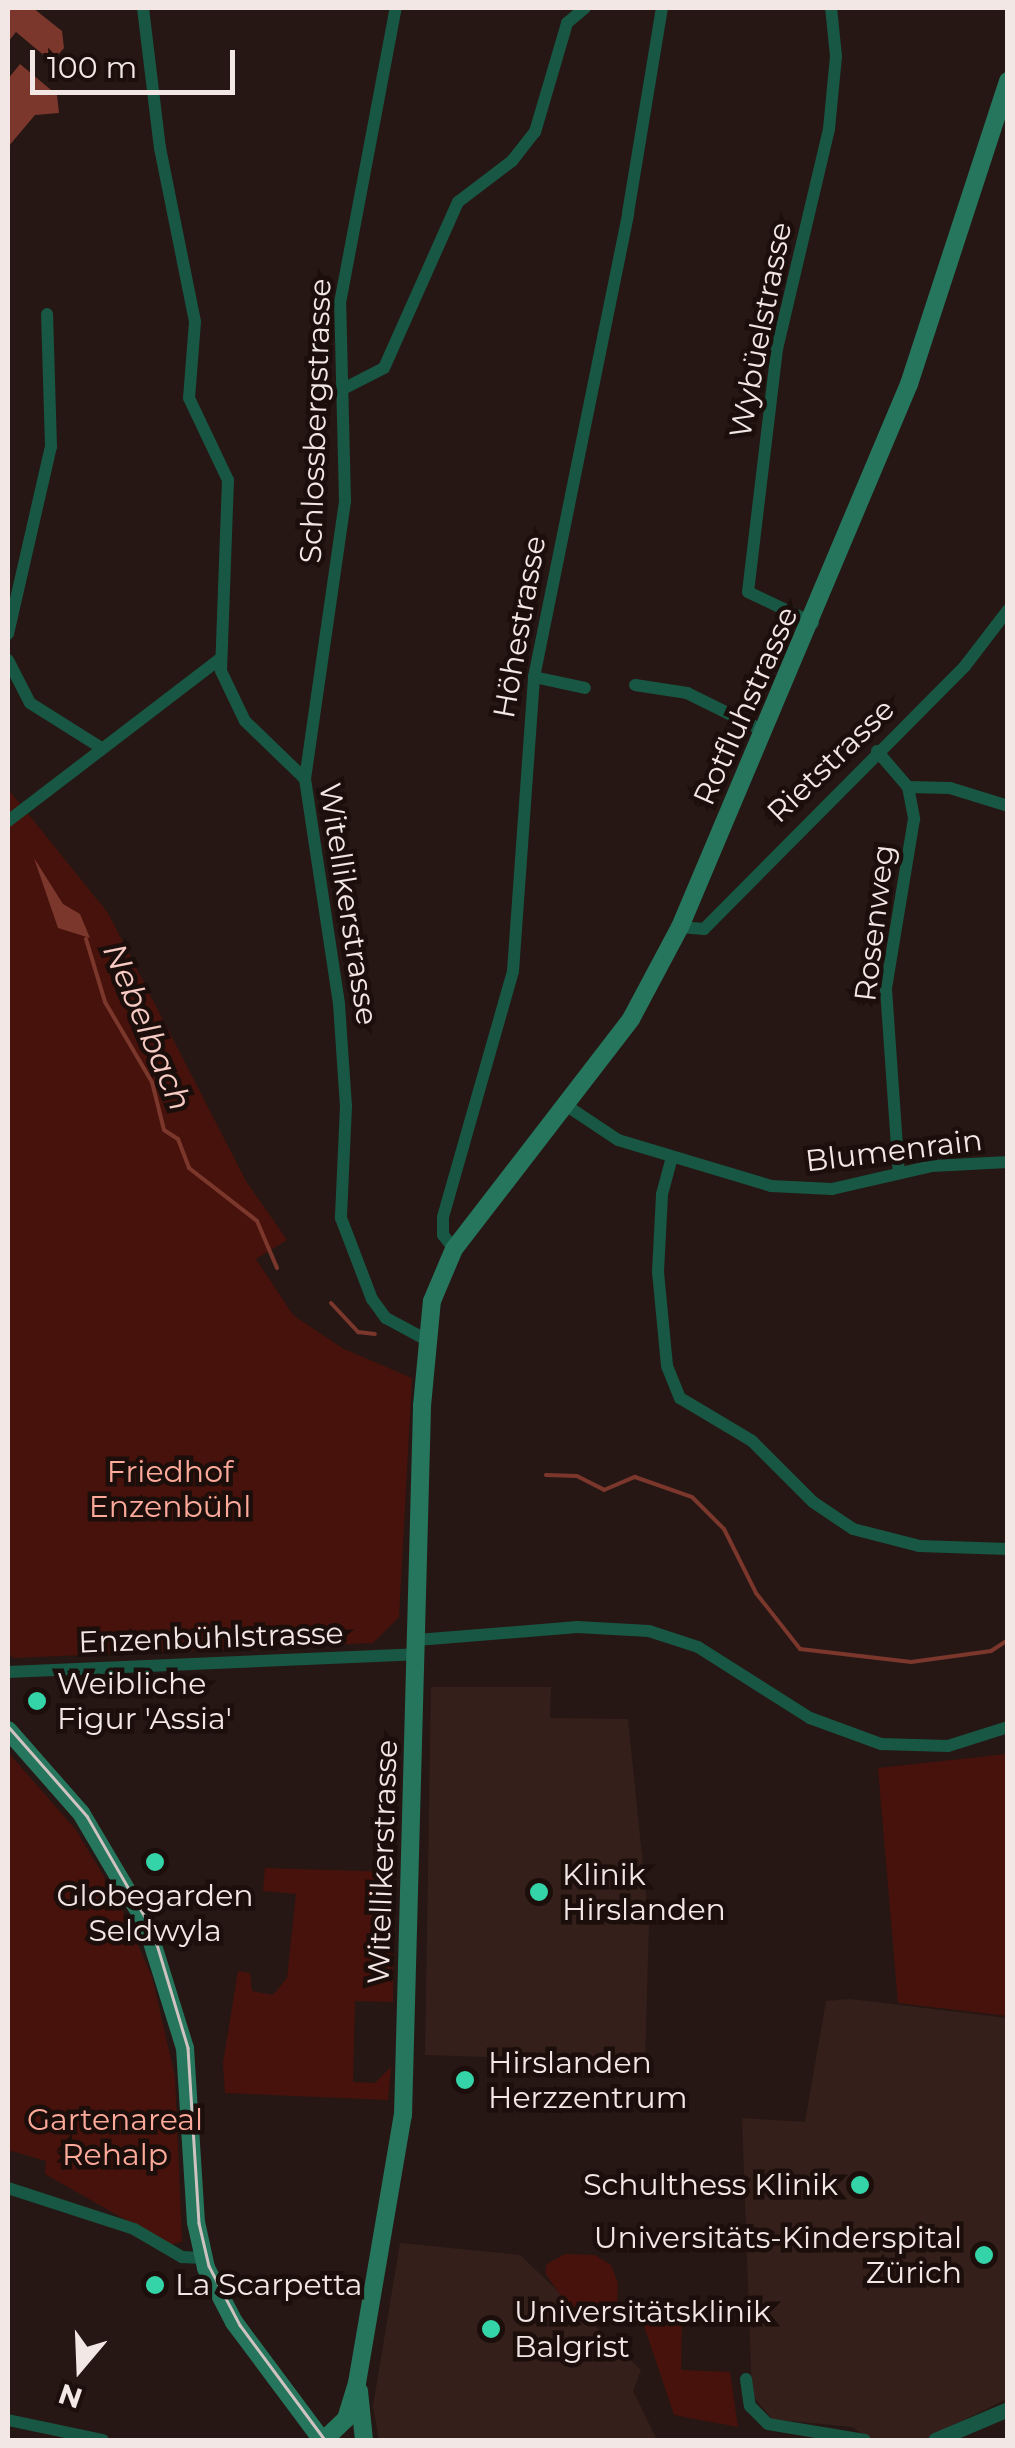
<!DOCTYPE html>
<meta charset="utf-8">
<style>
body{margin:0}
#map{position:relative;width:1015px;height:2448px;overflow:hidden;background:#261714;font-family:Montserrat,sans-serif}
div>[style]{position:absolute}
.built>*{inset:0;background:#341f1b}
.green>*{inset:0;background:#47120b}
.water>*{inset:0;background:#7b372c}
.stream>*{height:4px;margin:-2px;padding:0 2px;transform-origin:2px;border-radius:2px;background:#7b372c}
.minor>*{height:12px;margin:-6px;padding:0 6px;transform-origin:6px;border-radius:6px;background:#185744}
.tertiary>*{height:15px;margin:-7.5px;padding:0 7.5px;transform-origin:7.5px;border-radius:7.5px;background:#185744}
.secondary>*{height:18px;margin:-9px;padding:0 9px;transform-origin:9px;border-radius:9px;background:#26755d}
.tram>*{height:2.5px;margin:-1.25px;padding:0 1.25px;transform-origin:1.25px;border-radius:1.25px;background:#cfc3c1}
.dots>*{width:28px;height:28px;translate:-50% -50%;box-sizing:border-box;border:5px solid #1c0e0b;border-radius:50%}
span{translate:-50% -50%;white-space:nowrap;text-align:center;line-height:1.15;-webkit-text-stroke:9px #1c0e0b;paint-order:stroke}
.street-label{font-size:30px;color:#f2e7e5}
.park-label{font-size:30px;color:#feaa9b}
.poi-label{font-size:30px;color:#f2e7e5}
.left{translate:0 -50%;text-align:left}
.right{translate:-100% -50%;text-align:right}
.water-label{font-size:32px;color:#f7cbc3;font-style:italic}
.frame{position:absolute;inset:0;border:10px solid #f2e7e5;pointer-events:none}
.north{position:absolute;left:30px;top:2318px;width:100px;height:100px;-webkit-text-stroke:8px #1c0e0b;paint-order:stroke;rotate:199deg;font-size:28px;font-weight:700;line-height:40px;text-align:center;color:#f2e7e5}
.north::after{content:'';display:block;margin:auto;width:35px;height:45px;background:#f2e7e5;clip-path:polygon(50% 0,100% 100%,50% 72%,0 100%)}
.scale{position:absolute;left:30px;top:50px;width:205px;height:45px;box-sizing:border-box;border:5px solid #f2e7e5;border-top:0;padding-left:12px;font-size:30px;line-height:35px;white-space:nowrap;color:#f2e7e5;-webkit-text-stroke:8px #1c0e0b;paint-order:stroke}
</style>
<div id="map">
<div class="built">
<div style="clip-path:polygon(431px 1687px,551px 1687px,550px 1718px,628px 1719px,649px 1924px,645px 2062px,425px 2055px)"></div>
<div style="clip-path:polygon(850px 1999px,1007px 2018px,1007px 2399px,922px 2440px,871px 2440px,852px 2427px,772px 2419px,752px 2395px,742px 2118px,805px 2122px,826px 2001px)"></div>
<div style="clip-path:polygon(400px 2243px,520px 2255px,641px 2370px,633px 2391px,657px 2440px,379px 2440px,373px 2406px)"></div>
</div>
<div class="green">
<div style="clip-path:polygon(8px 789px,108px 913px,246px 1181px,287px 1240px,256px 1259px,293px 1315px,344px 1349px,412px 1378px,399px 1617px,373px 1643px,13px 1658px,8px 1651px)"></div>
<div style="clip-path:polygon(8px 1752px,76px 1830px,118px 1900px,152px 1977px,175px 2076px,182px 2242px,170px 2245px,45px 2174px,46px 2161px,8px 2150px)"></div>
<div style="clip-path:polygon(1007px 1754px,1007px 2016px,898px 2003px,878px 1768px)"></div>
<div style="clip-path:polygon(265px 1868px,394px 1872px,393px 2002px,355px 2001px,353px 2082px,375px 2083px,391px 2067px,388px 2100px,225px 2093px,223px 2063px,238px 1971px,250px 1973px,252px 1991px,273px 1995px,287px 1978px,296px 1894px,263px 1891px)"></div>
<div style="clip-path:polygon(565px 2254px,595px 2255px,611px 2265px,618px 2283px,617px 2308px,598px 2317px,571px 2310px,545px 2273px,547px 2264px)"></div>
<div style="clip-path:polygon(649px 2318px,682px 2319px,681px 2370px,730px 2372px,738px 2427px,674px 2415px,644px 2326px)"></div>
</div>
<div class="water">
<div style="clip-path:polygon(8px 8px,33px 8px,62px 31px,64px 48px,52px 62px,16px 32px,8px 42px)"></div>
<div style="clip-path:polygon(20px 64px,57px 95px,59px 113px,35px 115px,8px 147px,8px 79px)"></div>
<div style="clip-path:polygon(34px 858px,63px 904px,80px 914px,90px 938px,58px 928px)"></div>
</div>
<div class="stream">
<div style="left:86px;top:939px;width:66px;rotate:73.2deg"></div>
<div style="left:105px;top:1002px;width:93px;rotate:59.6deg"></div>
<div style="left:152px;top:1082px;width:49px;rotate:76deg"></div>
<div style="left:164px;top:1130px;width:17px;rotate:33deg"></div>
<div style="left:178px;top:1139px;width:31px;rotate:69deg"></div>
<div style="left:189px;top:1168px;width:86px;rotate:37.9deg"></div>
<div style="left:257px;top:1221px;width:51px;rotate:66.9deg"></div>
<div style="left:331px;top:1303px;width:40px;rotate:47deg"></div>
<div style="left:358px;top:1332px;width:17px;rotate:7deg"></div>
<div style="left:546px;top:1475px;width:31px;rotate:2deg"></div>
<div style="left:577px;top:1476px;width:30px;rotate:27deg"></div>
<div style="left:604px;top:1490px;width:34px;rotate:-23deg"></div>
<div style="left:635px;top:1477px;width:60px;rotate:19.3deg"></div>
<div style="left:692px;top:1497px;width:45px;rotate:45deg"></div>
<div style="left:724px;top:1529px;width:72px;rotate:63.4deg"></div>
<div style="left:756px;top:1593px;width:71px;rotate:51.8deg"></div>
<div style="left:800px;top:1649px;width:112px;rotate:6.7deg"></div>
<div style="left:911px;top:1662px;width:81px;rotate:-7.8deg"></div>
<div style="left:991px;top:1651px;width:20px;rotate:-33deg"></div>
</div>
<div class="minor">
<div style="left:143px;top:8px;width:141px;rotate:83.1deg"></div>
<div style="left:160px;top:148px;width:177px;rotate:78.6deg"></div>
<div style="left:195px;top:322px;width:76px;rotate:94.5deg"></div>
<div style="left:189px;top:398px;width:91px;rotate:64.6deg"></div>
<div style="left:228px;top:480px;width:191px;rotate:92.1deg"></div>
<div style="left:221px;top:671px;width:55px;rotate:64.4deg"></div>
<div style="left:245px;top:721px;width:83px;rotate:44deg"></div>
<div style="left:305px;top:779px;width:228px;rotate:81.4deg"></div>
<div style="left:339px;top:1004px;width:102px;rotate:86.1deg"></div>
<div style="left:346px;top:1106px;width:112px;rotate:92.6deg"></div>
<div style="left:341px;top:1218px;width:87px;rotate:69.1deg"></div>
<div style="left:372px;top:1299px;width:24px;rotate:54deg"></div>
<div style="left:386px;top:1318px;width:44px;rotate:28.3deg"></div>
<div style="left:341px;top:390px;width:48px;rotate:-27.1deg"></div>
<div style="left:384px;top:368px;width:182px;rotate:-66deg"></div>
<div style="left:458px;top:202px;width:68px;rotate:-37.2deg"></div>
<div style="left:512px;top:161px;width:37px;rotate:-52deg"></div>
<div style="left:535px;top:132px;width:114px;rotate:-73.6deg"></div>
<div style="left:567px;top:23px;width:23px;rotate:-40deg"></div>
<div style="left:813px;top:623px;width:72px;rotate:-154.5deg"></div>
<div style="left:748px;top:592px;width:245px;rotate:-83.2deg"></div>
<div style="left:777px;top:349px;width:226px;rotate:-76.7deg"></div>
<div style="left:829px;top:129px;width:73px;rotate:-84.5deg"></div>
<div style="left:836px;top:56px;width:48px;rotate:-95.9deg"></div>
<div style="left:8px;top:634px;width:192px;rotate:-77.1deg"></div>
<div style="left:51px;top:447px;width:133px;rotate:-91.7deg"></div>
<div style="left:8px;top:660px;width:48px;rotate:62.9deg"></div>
<div style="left:30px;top:703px;width:83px;rotate:32.2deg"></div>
<div style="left:534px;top:677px;width:52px;rotate:12.2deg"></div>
<div style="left:635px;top:685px;width:53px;rotate:8.7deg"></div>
<div style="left:687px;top:693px;width:86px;rotate:26.3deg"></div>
<div style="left:877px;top:751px;width:48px;rotate:49.3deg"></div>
<div style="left:908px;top:787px;width:33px;rotate:79deg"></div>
<div style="left:914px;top:819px;width:172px;rotate:99.4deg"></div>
<div style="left:886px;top:989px;width:184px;rotate:86deg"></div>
<div style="left:305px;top:779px;width:281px;rotate:-81.8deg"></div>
<div style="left:345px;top:501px;width:198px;rotate:-91.4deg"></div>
<div style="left:340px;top:303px;width:300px;rotate:-79.3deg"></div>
<div style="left:908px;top:787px;width:42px;rotate:1.4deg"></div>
<div style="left:950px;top:788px;width:61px;rotate:17.2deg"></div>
<div style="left:8px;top:821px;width:267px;rotate:-37.4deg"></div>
<div style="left:680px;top:927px;width:24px;rotate:5deg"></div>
<div style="left:704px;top:929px;width:371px;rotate:-45.2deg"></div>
<div style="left:965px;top:666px;width:71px;rotate:-52.5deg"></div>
<div style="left:564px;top:1104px;width:65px;rotate:33.7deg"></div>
<div style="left:618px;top:1140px;width:160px;rotate:16.7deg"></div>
<div style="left:771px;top:1186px;width:61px;rotate:2.8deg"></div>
<div style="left:832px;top:1189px;width:103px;rotate:-13deg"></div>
<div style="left:932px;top:1166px;width:76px;rotate:-3deg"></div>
<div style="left:672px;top:1157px;width:39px;rotate:105deg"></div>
<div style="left:662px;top:1195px;width:77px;rotate:93deg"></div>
<div style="left:658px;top:1272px;width:94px;rotate:84.5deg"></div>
<div style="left:667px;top:1366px;width:35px;rotate:68deg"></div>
<div style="left:680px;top:1398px;width:84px;rotate:30.8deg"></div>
<div style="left:752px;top:1441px;width:86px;rotate:45deg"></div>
<div style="left:813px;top:1502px;width:48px;rotate:34deg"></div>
<div style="left:853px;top:1529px;width:68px;rotate:14.4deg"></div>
<div style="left:919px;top:1546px;width:89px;rotate:1.9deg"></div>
<div style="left:454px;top:1249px;width:18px;rotate:-128deg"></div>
<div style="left:443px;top:1235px;width:18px;rotate:-90deg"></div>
<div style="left:443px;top:1217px;width:256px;rotate:-74.1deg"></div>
<div style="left:513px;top:971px;width:295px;rotate:-85.9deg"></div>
<div style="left:534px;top:677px;width:473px;rotate:-78.5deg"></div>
<div style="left:628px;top:213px;width:208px;rotate:-80.6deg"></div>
<div style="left:417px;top:1640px;width:161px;rotate:-4.6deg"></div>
<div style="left:577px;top:1627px;width:72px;rotate:3.2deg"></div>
<div style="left:649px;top:1631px;width:52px;rotate:18.1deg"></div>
<div style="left:698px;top:1647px;width:133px;rotate:32.4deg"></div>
<div style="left:810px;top:1718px;width:76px;rotate:20.1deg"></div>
<div style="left:881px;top:1744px;width:67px;rotate:1.7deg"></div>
<div style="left:948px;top:1746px;width:63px;rotate:-17.6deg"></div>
<div style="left:8px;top:1672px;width:409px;rotate:-2.5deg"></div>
<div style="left:8px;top:2188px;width:133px;rotate:18deg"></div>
<div style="left:134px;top:2229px;width:56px;rotate:30.3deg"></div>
<div style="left:182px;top:2257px;width:20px;rotate:3deg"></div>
<div style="left:746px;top:2379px;width:27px;rotate:82deg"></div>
<div style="left:750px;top:2406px;width:25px;rotate:45deg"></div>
<div style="left:768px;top:2424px;width:98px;rotate:9.4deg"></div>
<div style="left:8px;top:2420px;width:97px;rotate:11.9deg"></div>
</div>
<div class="tertiary">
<div style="left:935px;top:2440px;width:79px;rotate:-23deg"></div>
</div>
<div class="secondary">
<div style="left:8px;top:1730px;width:111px;rotate:48.7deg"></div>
<div style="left:81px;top:1813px;width:128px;rotate:59.4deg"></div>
<div style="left:146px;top:1923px;width:131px;rotate:72.7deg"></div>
<div style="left:185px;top:2048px;width:174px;rotate:86.4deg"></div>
<div style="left:196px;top:2222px;width:47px;rotate:77.7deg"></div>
<div style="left:206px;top:2268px;width:61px;rotate:62.6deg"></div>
<div style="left:234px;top:2322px;width:147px;rotate:53.3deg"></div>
<div style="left:359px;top:2391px;width:49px;rotate:84.2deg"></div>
<div style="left:324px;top:2440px;width:30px;rotate:-44deg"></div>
<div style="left:346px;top:2419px;width:38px;rotate:-73deg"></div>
<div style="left:357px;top:2383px;width:272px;rotate:-80.3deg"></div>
<div style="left:403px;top:2115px;width:709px;rotate:-88.46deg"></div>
<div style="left:422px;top:1406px;width:105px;rotate:-84.6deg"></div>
<div style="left:432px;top:1301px;width:56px;rotate:-67.1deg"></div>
<div style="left:454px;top:1249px;width:290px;rotate:-52.4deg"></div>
<div style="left:631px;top:1019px;width:104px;rotate:-62deg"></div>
<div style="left:680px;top:927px;width:589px;rotate:-67.13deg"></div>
<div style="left:909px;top:384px;width:319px;rotate:-71.9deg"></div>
</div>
<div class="tram">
<div style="left:8px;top:1726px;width:120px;rotate:48.7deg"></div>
<div style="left:87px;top:1816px;width:133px;rotate:60.1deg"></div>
<div style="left:153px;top:1931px;width:122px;rotate:73.3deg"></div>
<div style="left:188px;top:2048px;width:175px;rotate:86.4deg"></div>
<div style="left:199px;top:2223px;width:44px;rotate:76.9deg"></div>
<div style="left:209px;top:2266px;width:67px;rotate:62.3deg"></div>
<div style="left:240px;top:2325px;width:143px;rotate:53.5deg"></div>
</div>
<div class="dots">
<div style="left:37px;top:1701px;background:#34d4a8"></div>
<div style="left:155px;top:1862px;background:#34d4a8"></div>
<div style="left:539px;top:1892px;background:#34d4a8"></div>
<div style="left:465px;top:2080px;background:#34d4a8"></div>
<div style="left:860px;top:2185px;background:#34d4a8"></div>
<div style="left:984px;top:2255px;background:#34d4a8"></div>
<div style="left:155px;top:2285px;background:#34d4a8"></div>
<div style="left:491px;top:2329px;background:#34d4a8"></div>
</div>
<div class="street-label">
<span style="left:761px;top:330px;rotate:-79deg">Wybüelstrasse</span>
<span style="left:316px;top:421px;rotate:-88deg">Schlossbergstrasse</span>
<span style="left:520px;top:627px;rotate:-80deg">Höhestrasse</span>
<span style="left:746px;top:706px;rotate:-66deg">Rotfluhstrasse</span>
<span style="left:831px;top:761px;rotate:-44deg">Rietstrasse</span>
<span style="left:348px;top:904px;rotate:81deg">Witellikerstrasse</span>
<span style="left:875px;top:923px;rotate:-83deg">Rosenweg</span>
<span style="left:894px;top:1151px;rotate:-7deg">Blumenrain</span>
<span style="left:211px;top:1638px;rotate:-2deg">Enzenbühlstrasse</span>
<span style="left:383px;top:1862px;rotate:-88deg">Witellikerstrasse</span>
</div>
<div class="park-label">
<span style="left:170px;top:1489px">Friedhof<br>Enzenbühl</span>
<span style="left:115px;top:2137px">Gartenareal<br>Rehalp</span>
</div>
<div class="poi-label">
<span class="left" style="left:57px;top:1701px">Weibliche<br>Figur 'Assia'</span>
<span class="left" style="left:562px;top:1892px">Klinik<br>Hirslanden</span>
<span style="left:155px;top:1913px">Globegarden<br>Seldwyla</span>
<span class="left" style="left:488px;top:2080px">Hirslanden<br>Herzzentrum</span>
<span class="right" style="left:838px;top:2185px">Schulthess Klinik</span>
<span class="right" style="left:962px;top:2255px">Universitäts-Kinderspital<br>Zürich</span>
<span class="left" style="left:175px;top:2285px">La Scarpetta</span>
<span class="left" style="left:514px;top:2329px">Universitätsklinik<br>Balgrist</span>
</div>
<div class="water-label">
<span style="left:147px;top:1027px;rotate:67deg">Nebelbach</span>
</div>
<div class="frame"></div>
<div class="north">N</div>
<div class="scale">100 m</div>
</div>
